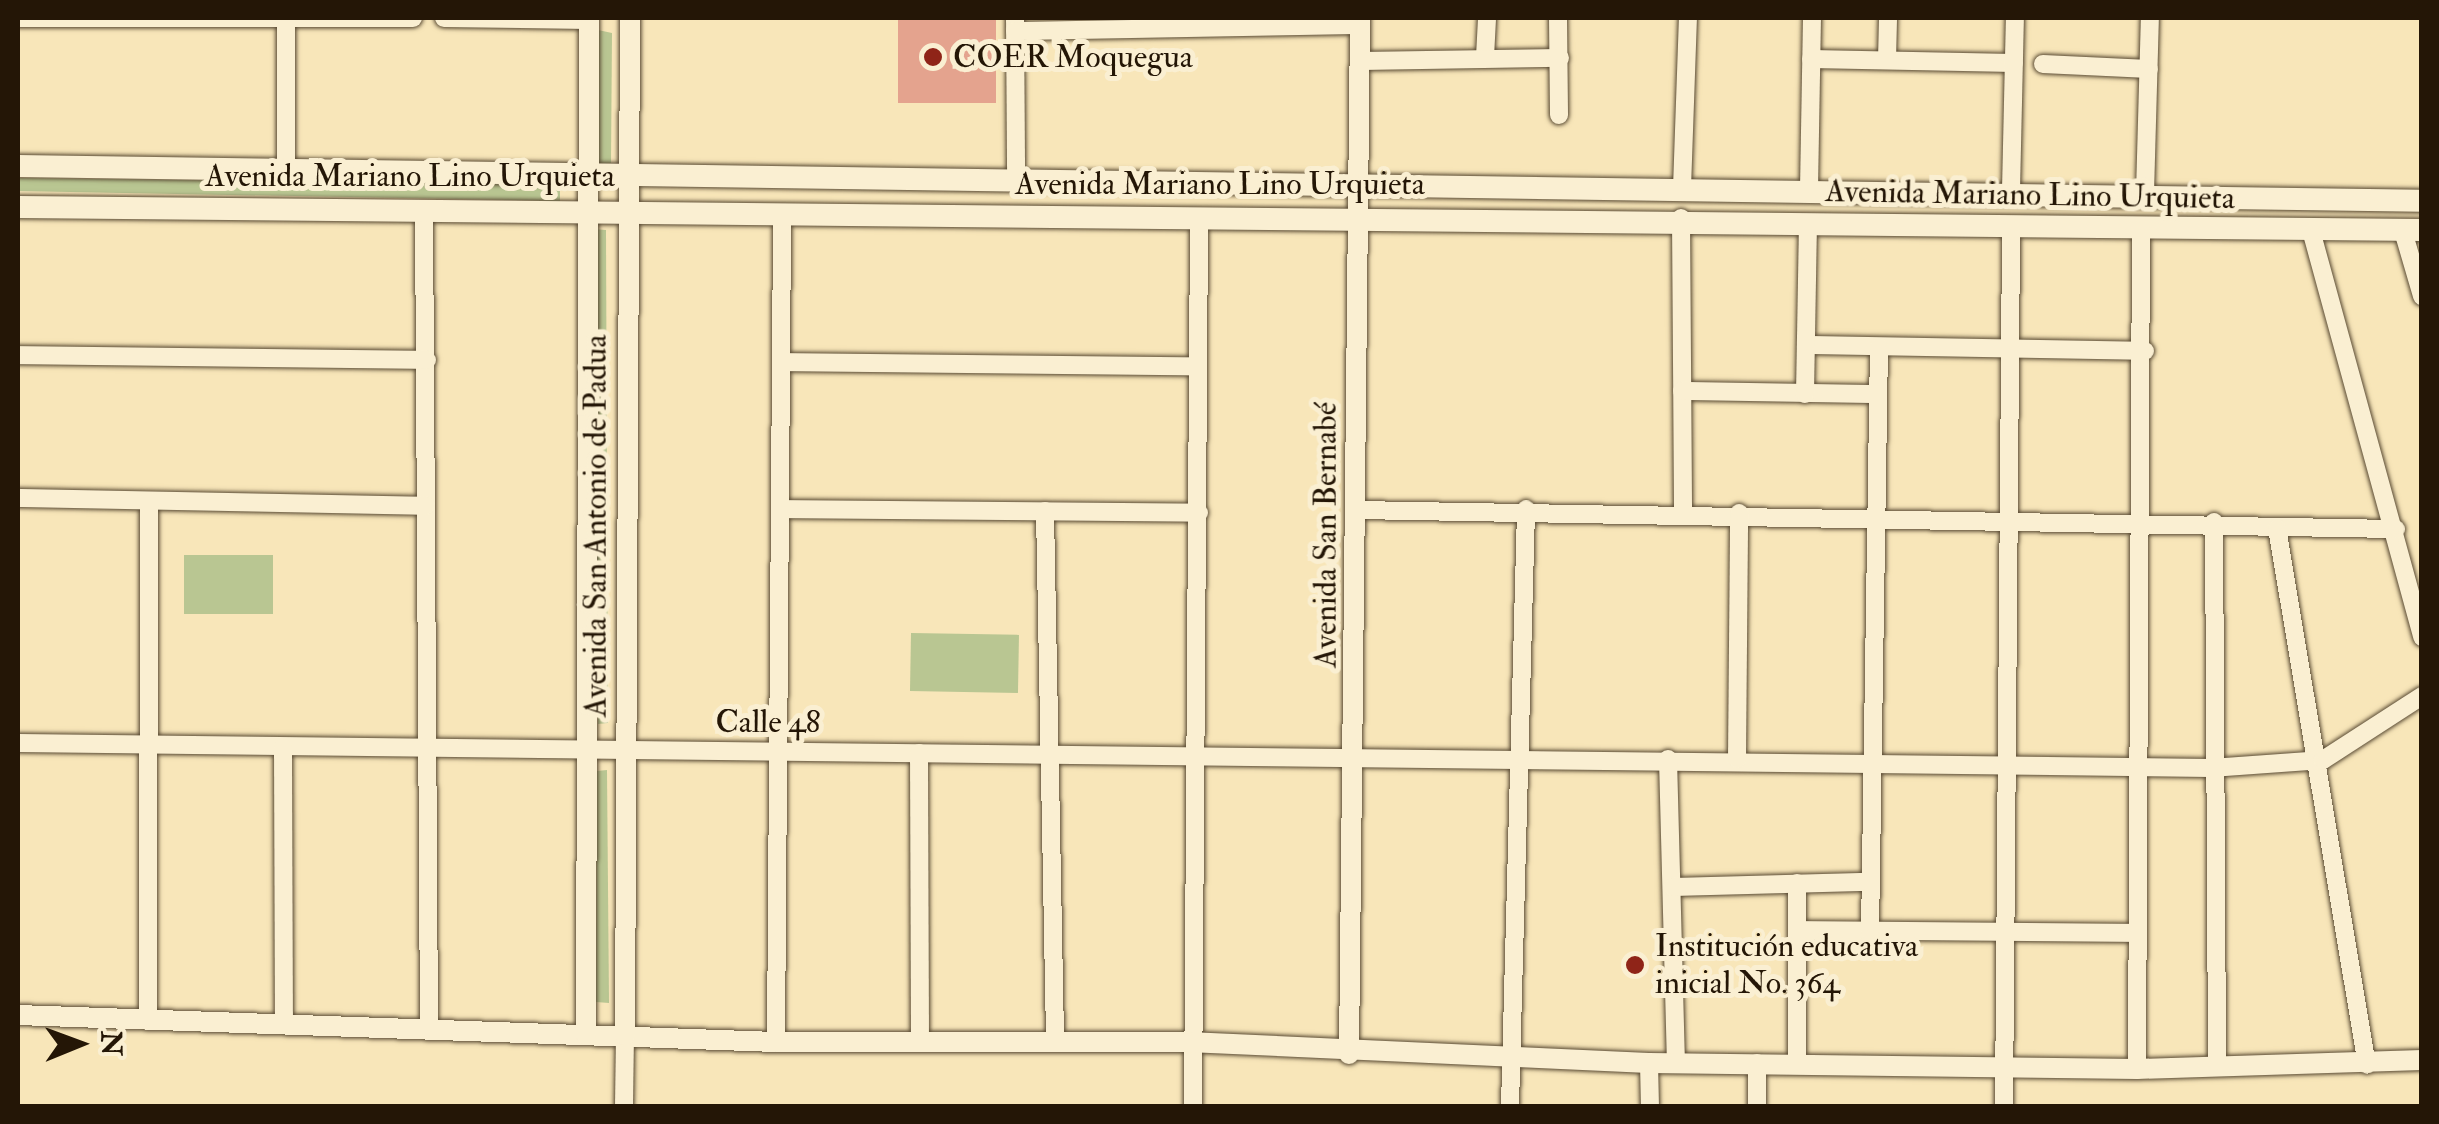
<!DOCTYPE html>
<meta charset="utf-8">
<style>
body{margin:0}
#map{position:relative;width:2439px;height:1124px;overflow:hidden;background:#f8e6b9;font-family:"IM FELL Double Pica",serif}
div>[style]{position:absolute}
.green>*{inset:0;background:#b9c692;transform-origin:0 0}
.building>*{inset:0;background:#e4a38e;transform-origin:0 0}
.roads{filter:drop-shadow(0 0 2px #594a33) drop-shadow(0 0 2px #594a33)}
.minor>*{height:18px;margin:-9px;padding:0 9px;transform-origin:9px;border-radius:9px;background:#faefd2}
.tertiary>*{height:20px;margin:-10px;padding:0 10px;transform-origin:10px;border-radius:10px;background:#faefd2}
.secondary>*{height:22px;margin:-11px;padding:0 11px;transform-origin:11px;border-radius:11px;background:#faefd2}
.dots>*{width:28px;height:28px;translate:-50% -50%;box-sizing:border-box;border:5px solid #faefd2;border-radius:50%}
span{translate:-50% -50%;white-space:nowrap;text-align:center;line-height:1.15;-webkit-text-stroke:10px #faefd2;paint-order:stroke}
.poi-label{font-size:32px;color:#241606}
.left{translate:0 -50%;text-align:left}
.street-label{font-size:32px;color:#241606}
.frame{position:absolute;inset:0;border:20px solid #241606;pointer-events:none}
.north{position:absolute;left:30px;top:994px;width:100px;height:100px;-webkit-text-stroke:8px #faefd2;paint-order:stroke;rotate:89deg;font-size:28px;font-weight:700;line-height:40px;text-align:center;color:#241606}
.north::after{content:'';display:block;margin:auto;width:35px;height:45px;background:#241606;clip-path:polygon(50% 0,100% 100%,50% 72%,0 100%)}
</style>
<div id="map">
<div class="green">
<div style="clip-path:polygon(598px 30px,612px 33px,611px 163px,592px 165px)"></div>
<div style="clip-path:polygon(18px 178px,560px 185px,560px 201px,18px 191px)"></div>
<div style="clip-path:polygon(593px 229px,606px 230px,608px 723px,598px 724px)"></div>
<div style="left:273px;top:555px;width:59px;height:89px;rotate:90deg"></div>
<div style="left:911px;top:633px;width:108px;height:58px;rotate:1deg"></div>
<div style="clip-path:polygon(607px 770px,609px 1003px,596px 1002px,597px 771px)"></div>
</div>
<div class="building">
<div style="left:898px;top:18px;width:98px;height:85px"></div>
</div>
<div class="roads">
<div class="minor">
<div style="left:18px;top:18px;width:395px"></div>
<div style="left:444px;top:18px;width:145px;rotate:0.8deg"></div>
<div style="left:1015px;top:18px;width:163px;rotate:89.6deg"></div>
<div style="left:1558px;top:18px;width:97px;rotate:89.4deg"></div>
<div style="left:1015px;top:31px;width:345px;rotate:-1deg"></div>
<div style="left:1485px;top:57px;width:39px;rotate:-87deg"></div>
<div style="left:1811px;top:59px;width:203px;rotate:1.1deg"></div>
<div style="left:1887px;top:60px;width:42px;rotate:-88.6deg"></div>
<div style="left:1361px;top:61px;width:199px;rotate:-0.9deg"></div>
<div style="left:2043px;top:64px;width:106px;rotate:2.7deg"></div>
<div style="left:286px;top:169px;width:149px;rotate:-90deg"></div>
<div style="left:1682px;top:188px;width:170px;rotate:-88deg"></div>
<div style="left:1809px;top:189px;width:171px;rotate:-89deg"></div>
<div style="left:2011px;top:190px;width:172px;rotate:-88.7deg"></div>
<div style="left:2145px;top:193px;width:175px;rotate:-88.4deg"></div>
<div style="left:424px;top:211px;width:819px;rotate:89.65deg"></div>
<div style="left:1681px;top:218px;width:295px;rotate:89.6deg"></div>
<div style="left:2403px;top:231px;width:68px;rotate:73.7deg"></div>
<div style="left:2312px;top:234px;width:418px;rotate:74.7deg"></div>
<div style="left:1806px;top:345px;width:339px;rotate:1deg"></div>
<div style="left:18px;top:355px;width:409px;rotate:0.7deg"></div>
<div style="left:783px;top:362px;width:415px;rotate:0.6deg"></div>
<div style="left:1682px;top:391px;width:195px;rotate:0.9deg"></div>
<div style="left:1805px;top:394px;width:171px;rotate:-89deg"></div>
<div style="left:18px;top:498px;width:408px;rotate:1.1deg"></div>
<div style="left:782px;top:509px;width:417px;rotate:0.5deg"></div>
<div style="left:1357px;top:510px;width:1039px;rotate:1.05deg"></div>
<div style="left:1045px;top:511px;width:528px;rotate:88.91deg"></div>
<div style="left:2214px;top:522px;width:544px;rotate:89.68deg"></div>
<div style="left:2277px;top:528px;width:544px;rotate:80.49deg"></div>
<div style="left:18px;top:743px;width:2193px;rotate:0.65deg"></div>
<div style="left:2211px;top:768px;width:112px;rotate:-4.1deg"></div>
<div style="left:2323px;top:760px;width:118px;rotate:-32.9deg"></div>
<div style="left:283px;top:748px;width:276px;rotate:89.8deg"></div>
<div style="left:919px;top:753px;width:287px;rotate:89.8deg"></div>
<div style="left:1668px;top:759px;width:304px;rotate:88.5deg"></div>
<div style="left:1737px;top:759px;width:246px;rotate:-89.5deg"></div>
<div style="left:1673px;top:887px;width:197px;rotate:-1.5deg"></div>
<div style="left:1798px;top:930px;width:339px;rotate:0.5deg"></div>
<div style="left:1870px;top:932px;width:585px;rotate:-89.12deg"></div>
<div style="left:148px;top:1021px;width:520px;rotate:-89.89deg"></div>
<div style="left:776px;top:1042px;width:827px;rotate:-89.58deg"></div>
<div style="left:1797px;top:1060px;width:177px;rotate:-90deg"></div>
<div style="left:1649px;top:1063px;width:43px;rotate:88.7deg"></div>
<div style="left:2137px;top:1069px;width:840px;rotate:-89.73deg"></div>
<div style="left:624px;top:1106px;width:71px;rotate:-89.2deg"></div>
<div style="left:1193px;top:1106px;width:888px;rotate:-89.61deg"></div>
<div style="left:1510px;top:1106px;width:597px;rotate:-88.46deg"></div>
<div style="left:1757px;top:1106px;width:43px;rotate:-90deg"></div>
<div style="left:2004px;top:1106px;width:881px;rotate:-89.54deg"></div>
</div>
<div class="tertiary">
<div style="left:18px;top:1015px;width:758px;rotate:2.04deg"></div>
<div style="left:776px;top:1042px;width:412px"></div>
<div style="left:1188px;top:1042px;width:461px;rotate:2.6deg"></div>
<div style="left:1649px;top:1063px;width:488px;rotate:0.7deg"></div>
<div style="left:2137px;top:1069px;width:285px;rotate:-1.8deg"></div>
<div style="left:586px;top:1034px;width:1016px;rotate:-89.83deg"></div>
<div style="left:625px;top:1035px;width:1017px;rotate:-89.72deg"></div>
<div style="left:1349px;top:1054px;width:1036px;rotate:-89.39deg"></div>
</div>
<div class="secondary">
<div style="left:18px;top:166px;width:2404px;rotate:0.83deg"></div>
<div style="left:18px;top:207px;width:2404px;rotate:0.55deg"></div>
</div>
</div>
<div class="dots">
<div style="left:933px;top:57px;background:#8f2418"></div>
<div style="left:1635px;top:965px;background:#8f2418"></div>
</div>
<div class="poi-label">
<span class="left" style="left:953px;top:57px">COER Moquegua</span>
<span class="left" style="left:1655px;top:965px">Institución educativa<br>inicial No. 364</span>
</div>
<div class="street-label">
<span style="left:410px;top:176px">Avenida Mariano Lino Urquieta</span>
<span style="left:1220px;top:184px">Avenida Mariano Lino Urquieta</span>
<span style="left:2030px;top:195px;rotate:1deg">Avenida Mariano Lino Urquieta</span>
<span style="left:596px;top:526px;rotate:-90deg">Avenida San Antonio de Padua</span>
<span style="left:1326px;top:535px;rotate:-90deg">Avenida San Bernabé</span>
<span style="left:768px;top:722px">Calle 48</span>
</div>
<div class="frame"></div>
<div class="north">N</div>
</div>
